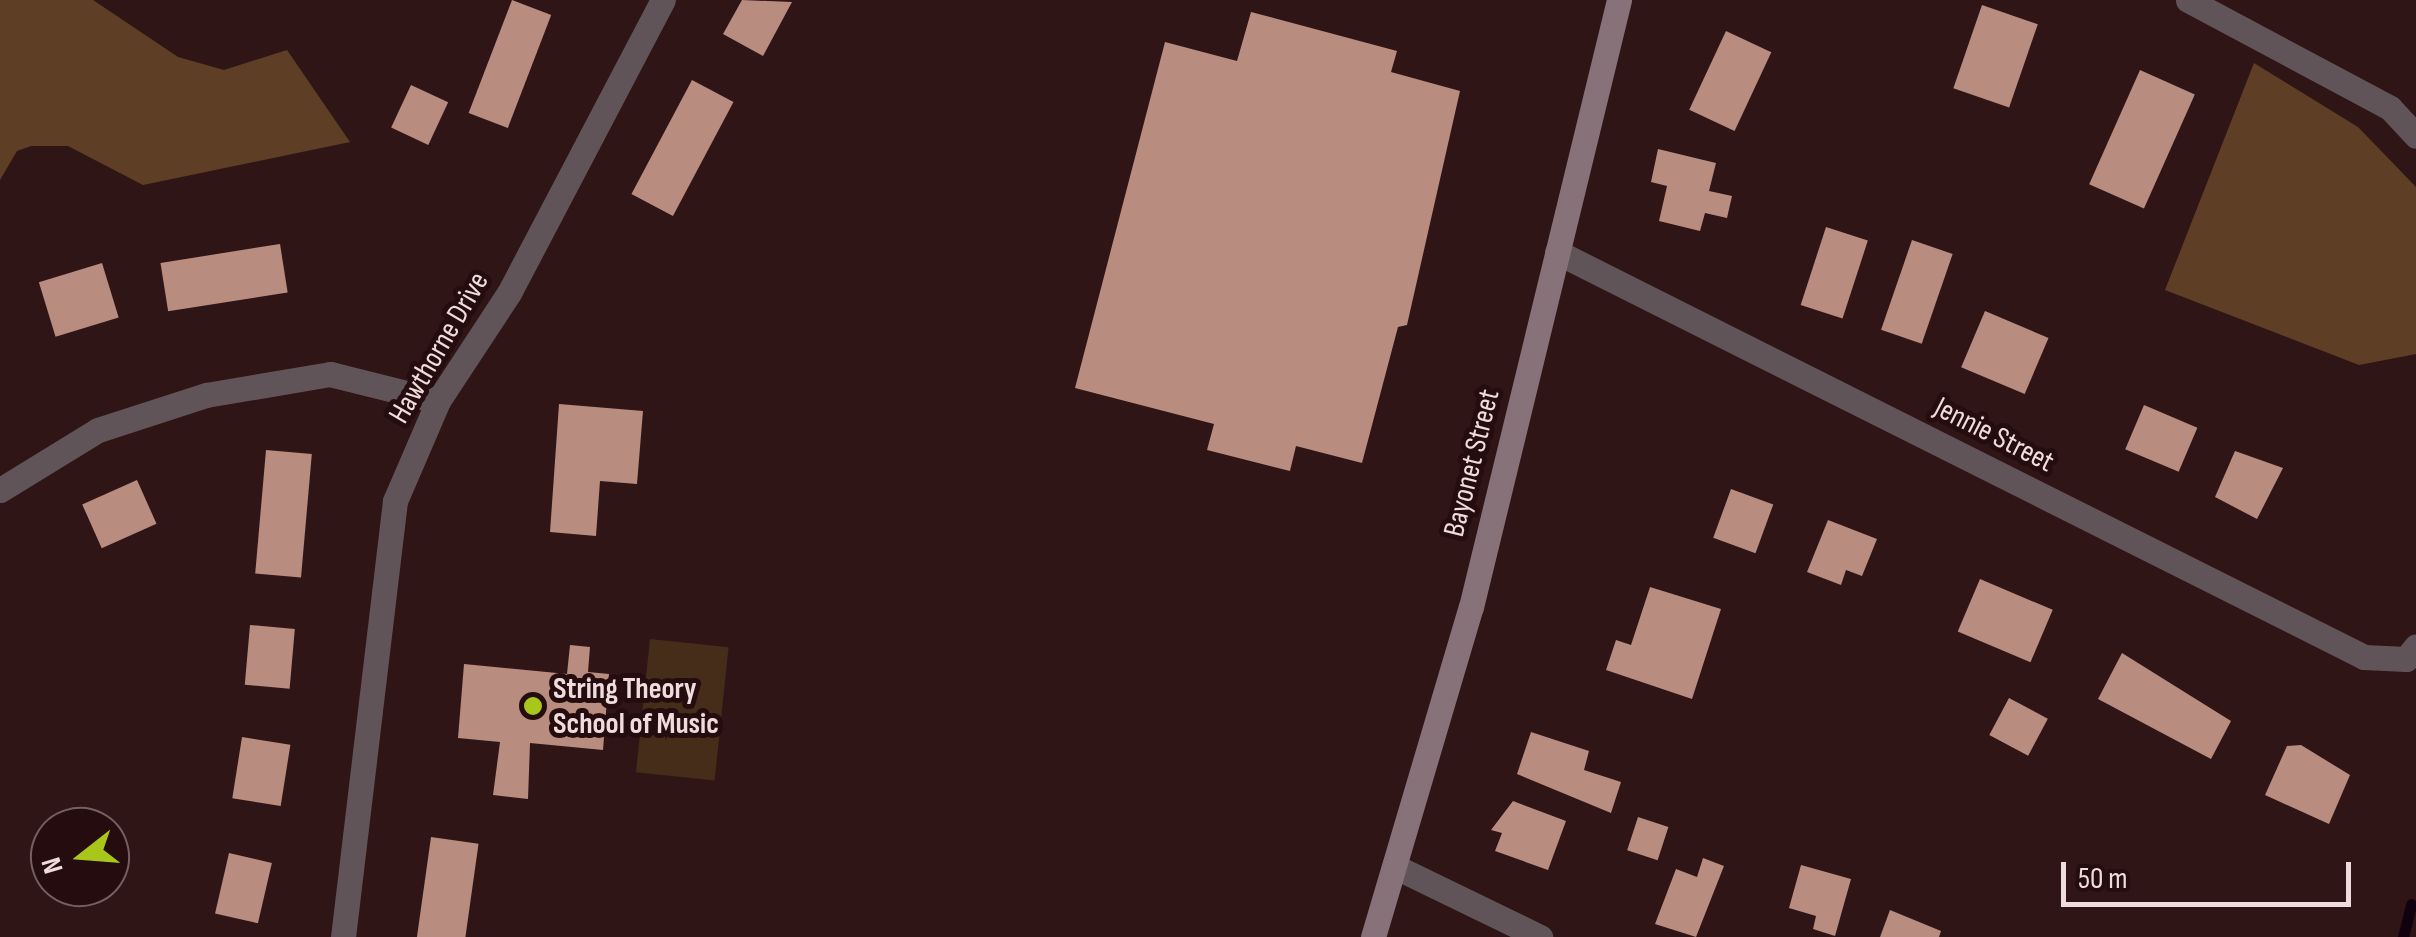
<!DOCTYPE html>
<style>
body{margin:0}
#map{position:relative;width:2416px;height:937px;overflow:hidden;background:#301517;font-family:"Sofia Sans Condensed",sans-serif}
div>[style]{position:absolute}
.green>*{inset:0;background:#452d19;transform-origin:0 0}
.forest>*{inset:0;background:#5e3f26}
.stream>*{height:11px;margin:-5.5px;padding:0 5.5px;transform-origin:5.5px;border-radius:5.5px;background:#11000d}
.building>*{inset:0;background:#b88c7f;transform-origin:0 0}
.street>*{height:25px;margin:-12.5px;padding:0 12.5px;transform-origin:12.5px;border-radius:12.5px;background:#615458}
.secondary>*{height:25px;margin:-12.5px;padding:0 12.5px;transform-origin:12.5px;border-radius:12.5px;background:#887279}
.dots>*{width:28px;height:28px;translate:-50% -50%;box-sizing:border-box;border:5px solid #250c0e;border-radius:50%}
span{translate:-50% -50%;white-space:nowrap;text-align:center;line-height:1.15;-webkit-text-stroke:10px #250c0e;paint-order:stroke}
.street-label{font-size:30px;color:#f0dcdc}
.poi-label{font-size:30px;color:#f0dcdc;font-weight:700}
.left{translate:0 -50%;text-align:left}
.north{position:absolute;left:30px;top:807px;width:100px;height:100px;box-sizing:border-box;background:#250c0e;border:2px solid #765f60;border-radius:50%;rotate:253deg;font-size:28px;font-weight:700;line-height:40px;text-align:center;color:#f0dcdc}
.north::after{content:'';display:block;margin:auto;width:35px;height:45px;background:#a9c71b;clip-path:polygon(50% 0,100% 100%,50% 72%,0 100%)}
.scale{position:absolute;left:2061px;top:862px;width:290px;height:45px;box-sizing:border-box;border:5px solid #f0dcdc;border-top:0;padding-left:12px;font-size:30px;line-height:35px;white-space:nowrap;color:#f0dcdc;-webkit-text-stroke:8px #250c0e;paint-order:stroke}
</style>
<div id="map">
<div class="green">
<div style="left:650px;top:639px;width:79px;height:134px;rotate:6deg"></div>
</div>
<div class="forest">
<div style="clip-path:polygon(0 0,93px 0,178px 57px,224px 70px,287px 50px,350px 142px,143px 185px,68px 146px,31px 146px,17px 151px,0 180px)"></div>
<div style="clip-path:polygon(2254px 63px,2358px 127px,2416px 187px,2416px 354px,2359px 365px,2165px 290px)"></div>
</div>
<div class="stream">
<div style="left:2403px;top:937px;width:34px;rotate:-76deg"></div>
</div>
<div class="building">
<div style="left:512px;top:0;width:42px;height:121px;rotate:21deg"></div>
<div style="clip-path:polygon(742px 0,792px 2px,763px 56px,723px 34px)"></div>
<div style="left:1982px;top:5px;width:59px;height:88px;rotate:19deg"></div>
<div style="clip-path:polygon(1251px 12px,1397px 51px,1391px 72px,1460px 91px,1407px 325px,1398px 327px,1362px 463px,1296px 446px,1290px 471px,1207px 450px,1214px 424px,1075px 388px,1165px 42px,1237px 61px)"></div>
<div style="left:1726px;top:31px;width:50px;height:87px;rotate:25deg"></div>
<div style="left:2140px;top:70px;width:60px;height:125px;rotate:24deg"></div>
<div style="left:692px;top:80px;width:47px;height:129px;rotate:28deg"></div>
<div style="left:411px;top:85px;width:41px;height:47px;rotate:25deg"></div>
<div style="clip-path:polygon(1658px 149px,1716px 163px,1709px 191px,1732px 196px,1727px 218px,1705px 213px,1700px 231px,1659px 221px,1667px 186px,1651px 182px)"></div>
<div style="left:1826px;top:227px;width:44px;height:82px;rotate:18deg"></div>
<div style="left:1912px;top:240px;width:43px;height:95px;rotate:19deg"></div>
<div style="left:280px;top:244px;width:49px;height:121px;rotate:81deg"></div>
<div style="left:102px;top:263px;width:57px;height:66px;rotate:73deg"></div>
<div style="left:1985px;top:311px;width:69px;height:61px;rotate:23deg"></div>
<div style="clip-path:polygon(559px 404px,643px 411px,637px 484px,600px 481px,596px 536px,550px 532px)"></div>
<div style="left:2144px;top:405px;width:58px;height:48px;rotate:23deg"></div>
<div style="left:266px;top:450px;width:46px;height:124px;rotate:5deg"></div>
<div style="clip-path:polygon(2235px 451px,2283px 468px,2257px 519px,2215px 497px)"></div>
<div style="left:137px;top:480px;width:48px;height:60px;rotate:66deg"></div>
<div style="left:1731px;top:489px;width:45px;height:52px;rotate:20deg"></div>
<div style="clip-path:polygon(1828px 520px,1877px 539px,1862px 576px,1846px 570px,1841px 585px,1807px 572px)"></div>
<div style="left:1980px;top:579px;width:79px;height:57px;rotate:23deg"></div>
<div style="clip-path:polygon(1650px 587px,1721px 609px,1692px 699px,1606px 670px,1616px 640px,1631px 645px)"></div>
<div style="left:250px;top:625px;width:45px;height:60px;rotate:5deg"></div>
<div style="clip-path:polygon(570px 645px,590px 647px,588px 672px,609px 674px,603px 750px,530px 743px,528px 799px,493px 795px,500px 742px,458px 738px,464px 664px,567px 674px)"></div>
<div style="clip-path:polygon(2122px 653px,2231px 721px,2211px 759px,2098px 699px)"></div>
<div style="left:2009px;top:698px;width:44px;height:42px;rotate:28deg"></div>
<div style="clip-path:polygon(1531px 732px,1589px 751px,1584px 770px,1621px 782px,1611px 813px,1517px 774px)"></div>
<div style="left:242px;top:737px;width:49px;height:62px;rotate:9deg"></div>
<div style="clip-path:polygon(2301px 745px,2350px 775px,2329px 824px,2265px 795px,2287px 746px)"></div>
<div style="clip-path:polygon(1513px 801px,1566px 821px,1548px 870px,1495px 851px,1502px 833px,1491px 830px)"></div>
<div style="left:1638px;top:817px;width:32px;height:35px;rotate:18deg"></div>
<div style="left:431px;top:837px;width:48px;height:101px;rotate:8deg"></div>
<div style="left:229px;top:853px;width:44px;height:62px;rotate:13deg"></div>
<div style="clip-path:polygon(1703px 858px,1724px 866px,1696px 937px,1655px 924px,1676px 869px,1697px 877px)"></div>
<div style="clip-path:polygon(1801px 865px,1851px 879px,1835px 936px,1813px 929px,1816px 916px,1789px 908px)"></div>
<div style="clip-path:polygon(1890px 910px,1941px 931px,1939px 937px,1880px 937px)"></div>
</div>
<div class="street">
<div style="left:2188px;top:0;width:229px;rotate:28.1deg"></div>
<div style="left:2390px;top:108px;width:38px;rotate:47deg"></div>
<div style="left:1557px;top:252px;width:903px;rotate:26.65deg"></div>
<div style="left:2364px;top:657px;width:42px;rotate:2.7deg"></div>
<div style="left:2406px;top:659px;width:16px;rotate:-52deg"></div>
<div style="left:0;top:490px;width:115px;rotate:-31.5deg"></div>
<div style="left:98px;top:430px;width:114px;rotate:-18deg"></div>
<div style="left:206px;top:395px;width:126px;rotate:-9.6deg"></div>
<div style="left:330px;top:374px;width:111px;rotate:14deg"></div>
<div style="left:1400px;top:869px;width:156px;rotate:25.9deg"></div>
<div style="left:343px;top:937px;width:439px;rotate:-83.2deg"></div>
<div style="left:395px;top:501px;width:109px;rotate:-66.7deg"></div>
<div style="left:438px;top:401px;width:129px;rotate:-56.7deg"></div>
<div style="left:509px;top:293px;width:331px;rotate:-62.3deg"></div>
</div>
<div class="secondary">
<div style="left:1373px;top:937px;width:344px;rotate:-73.5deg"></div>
<div style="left:1471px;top:607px;width:625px;rotate:-76.3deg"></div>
</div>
<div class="dots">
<div style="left:533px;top:706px;background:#a9c71b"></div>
</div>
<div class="street-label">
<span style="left:439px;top:348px;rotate:-60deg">Hawthorne Drive</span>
<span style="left:1994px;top:435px;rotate:27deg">Jennie Street</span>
<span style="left:1472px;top:463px;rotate:-76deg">Bayonet Street</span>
</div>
<div class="poi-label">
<span class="left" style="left:553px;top:706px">String Theory<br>School of Music</span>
</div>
<div class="north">N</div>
<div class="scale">50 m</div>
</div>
